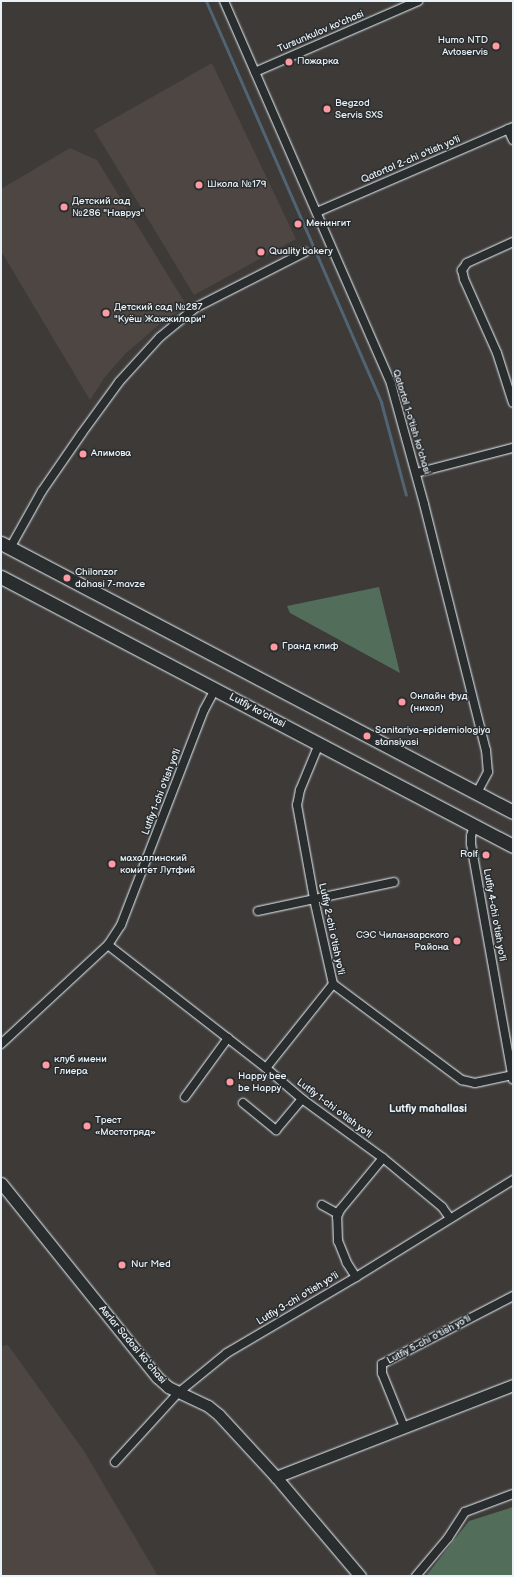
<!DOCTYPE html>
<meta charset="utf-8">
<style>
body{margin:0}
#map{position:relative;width:514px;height:1577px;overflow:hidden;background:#3d3a38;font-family:"Balsamiq Sans",sans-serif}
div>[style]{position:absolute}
.built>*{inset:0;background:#4d4643}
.green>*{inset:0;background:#536d5b}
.stream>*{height:3px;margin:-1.5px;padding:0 1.5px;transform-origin:1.5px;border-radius:1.5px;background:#506473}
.roads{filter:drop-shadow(0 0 1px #e8f1f8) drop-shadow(0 0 1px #e8f1f8)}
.street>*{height:8px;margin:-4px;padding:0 4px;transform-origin:4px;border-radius:4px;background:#2a2d2e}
.secondary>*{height:11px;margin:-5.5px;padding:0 5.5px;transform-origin:5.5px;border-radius:5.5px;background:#2a2d2e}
.primary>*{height:13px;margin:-6.5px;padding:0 6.5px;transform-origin:6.5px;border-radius:6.5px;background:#2a2d2e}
.dots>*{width:11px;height:11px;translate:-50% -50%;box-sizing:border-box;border:2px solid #2a2d2e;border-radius:50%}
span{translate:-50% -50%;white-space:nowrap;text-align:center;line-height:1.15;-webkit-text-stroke:3px #2a2d2e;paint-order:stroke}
.street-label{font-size:10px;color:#e8f1f8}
.poi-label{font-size:10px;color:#e8f1f8}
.right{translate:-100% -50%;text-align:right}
.left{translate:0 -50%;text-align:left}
.neighbourhood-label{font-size:11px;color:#e8f1f8;font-weight:700}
.frame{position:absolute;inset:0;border:2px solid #e8f1f8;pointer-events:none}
</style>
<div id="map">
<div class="built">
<div style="clip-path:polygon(212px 63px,296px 239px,194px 295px,94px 130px)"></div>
<div style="clip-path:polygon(70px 148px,97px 160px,187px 306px,161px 323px,125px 354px,105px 377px,90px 400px,1px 251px,1px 189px)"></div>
<div style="clip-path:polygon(8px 1345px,84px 1451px,158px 1576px,1px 1576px,1px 1346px)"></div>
</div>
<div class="green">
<div style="clip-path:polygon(379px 587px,400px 673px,290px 613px,287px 606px)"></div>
<div style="clip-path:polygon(513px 1507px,513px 1576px,426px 1576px,469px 1521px)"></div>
</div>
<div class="stream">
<div style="left:206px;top:1px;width:438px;rotate:66.4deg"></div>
<div style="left:381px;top:402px;width:96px;rotate:75deg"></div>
</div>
<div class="roads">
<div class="street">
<div style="left:224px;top:1px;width:418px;rotate:66.4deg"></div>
<div style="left:391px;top:384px;width:124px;rotate:74.6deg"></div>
<div style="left:424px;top:504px;width:254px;rotate:75.9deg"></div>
<div style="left:486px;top:750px;width:22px;rotate:85deg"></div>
<div style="left:488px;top:772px;width:24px;rotate:118deg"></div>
<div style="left:255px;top:72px;width:178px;rotate:-23.5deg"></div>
<div style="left:508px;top:129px;width:12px;rotate:66deg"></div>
<div style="left:317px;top:212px;width:214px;rotate:-23.4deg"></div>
<div style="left:513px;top:242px;width:51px;rotate:155.5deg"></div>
<div style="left:467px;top:263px;width:9px;rotate:126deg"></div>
<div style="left:462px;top:270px;width:9px;rotate:77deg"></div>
<div style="left:464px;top:279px;width:81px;rotate:66deg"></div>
<div style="left:497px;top:353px;width:52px;rotate:72.3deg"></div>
<div style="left:416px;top:473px;width:100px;rotate:-14.5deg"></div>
<div style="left:10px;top:548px;width:65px;rotate:-60.7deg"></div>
<div style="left:42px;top:491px;width:70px;rotate:-55.4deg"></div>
<div style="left:82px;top:433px;width:63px;rotate:-54deg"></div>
<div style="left:119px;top:382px;width:61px;rotate:-47.7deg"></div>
<div style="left:160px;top:337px;width:45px;rotate:-39.6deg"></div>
<div style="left:195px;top:308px;width:123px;rotate:-27deg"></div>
<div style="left:319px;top:744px;width:50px;rotate:112.4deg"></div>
<div style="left:300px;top:790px;width:15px;rotate:101deg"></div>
<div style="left:297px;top:805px;width:96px;rotate:79.7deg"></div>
<div style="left:314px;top:899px;width:87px;rotate:77.4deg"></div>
<div style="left:333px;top:984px;width:161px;rotate:36.7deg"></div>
<div style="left:462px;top:1080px;width:13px;rotate:13deg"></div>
<div style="left:475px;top:1083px;width:38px;rotate:-12deg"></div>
<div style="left:474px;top:825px;width:11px;rotate:105deg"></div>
<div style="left:471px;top:836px;width:8px;rotate:90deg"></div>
<div style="left:471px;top:844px;width:239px;rotate:79.9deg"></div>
<div style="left:258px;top:911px;width:139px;rotate:-12deg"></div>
<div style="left:108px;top:945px;width:200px;rotate:37.9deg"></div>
<div style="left:266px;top:1068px;width:48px;rotate:40.7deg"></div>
<div style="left:302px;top:1099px;width:100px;rotate:36.1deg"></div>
<div style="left:383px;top:1158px;width:77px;rotate:39.7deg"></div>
<div style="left:442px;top:1207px;width:14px;rotate:54deg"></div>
<div style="left:1px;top:1044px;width:146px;rotate:-42.8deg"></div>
<div style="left:108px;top:945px;width:24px;rotate:-57deg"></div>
<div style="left:121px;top:925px;width:230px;rotate:-68.9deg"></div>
<div style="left:204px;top:710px;width:24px;rotate:-62deg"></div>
<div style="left:266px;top:1068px;width:107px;rotate:-51.4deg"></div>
<div style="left:185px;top:1097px;width:73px;rotate:-53.9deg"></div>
<div style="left:243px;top:1103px;width:43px;rotate:39.3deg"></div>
<div style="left:276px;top:1130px;width:40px;rotate:-50deg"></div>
<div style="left:322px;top:1205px;width:18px;rotate:29deg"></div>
<div style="left:356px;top:1277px;width:17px;rotate:-123deg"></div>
<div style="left:347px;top:1263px;width:24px;rotate:-112deg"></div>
<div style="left:338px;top:1241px;width:24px;rotate:-92deg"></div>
<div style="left:337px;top:1217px;width:8px;rotate:-67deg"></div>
<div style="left:340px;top:1210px;width:67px;rotate:-50.4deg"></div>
<div style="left:404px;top:1427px;width:58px;rotate:-112.2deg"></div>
<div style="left:382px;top:1373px;width:9px;rotate:-90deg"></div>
<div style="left:382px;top:1364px;width:148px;rotate:-27.4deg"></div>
<div style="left:115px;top:1462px;width:93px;rotate:-47.6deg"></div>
<div style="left:178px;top:1393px;width:63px;rotate:-39.2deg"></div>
<div style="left:227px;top:1353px;width:150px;rotate:-30.5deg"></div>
<div style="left:356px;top:1277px;width:185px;rotate:-31.7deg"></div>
<div style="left:416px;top:1576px;width:50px;rotate:-49.9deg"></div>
<div style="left:448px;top:1538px;width:31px;rotate:-57deg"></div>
<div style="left:465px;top:1512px;width:51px;rotate:-20.6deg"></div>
</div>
<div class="secondary">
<div style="left:1px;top:1183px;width:249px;rotate:51.2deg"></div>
<div style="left:157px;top:1377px;width:15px;rotate:42deg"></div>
<div style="left:168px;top:1387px;width:44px;rotate:25.4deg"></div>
<div style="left:208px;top:1406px;width:14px;rotate:39deg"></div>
<div style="left:219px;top:1415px;width:84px;rotate:47.4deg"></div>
<div style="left:276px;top:1477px;width:130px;rotate:49.7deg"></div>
<div style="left:276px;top:1477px;width:254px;rotate:-21.2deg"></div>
</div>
<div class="primary">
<div style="left:1px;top:543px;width:578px;rotate:27.72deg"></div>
<div style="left:1px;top:577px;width:578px;rotate:27.72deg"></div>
</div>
</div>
<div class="dots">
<div style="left:496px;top:46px;background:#ff9aa2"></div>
<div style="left:289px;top:62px;background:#ff9aa2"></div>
<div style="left:327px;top:109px;background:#ff9aa2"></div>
<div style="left:199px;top:185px;background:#ff9aa2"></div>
<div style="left:64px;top:207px;background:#ff9aa2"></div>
<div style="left:298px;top:224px;background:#ff9aa2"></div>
<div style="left:261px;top:252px;background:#ff9aa2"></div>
<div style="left:106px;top:313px;background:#ff9aa2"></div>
<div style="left:83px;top:454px;background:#ff9aa2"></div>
<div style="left:67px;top:578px;background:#ff9aa2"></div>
<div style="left:274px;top:647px;background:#ff9aa2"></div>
<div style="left:402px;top:702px;background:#ff9aa2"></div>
<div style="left:367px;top:736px;background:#ff9aa2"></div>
<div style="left:486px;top:855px;background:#ff9aa2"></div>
<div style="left:112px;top:864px;background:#ff9aa2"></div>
<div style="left:457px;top:941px;background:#ff9aa2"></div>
<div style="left:46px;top:1065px;background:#ff9aa2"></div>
<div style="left:230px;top:1082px;background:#ff9aa2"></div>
<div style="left:87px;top:1126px;background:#ff9aa2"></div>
<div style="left:122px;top:1265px;background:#ff9aa2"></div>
</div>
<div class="street-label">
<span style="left:321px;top:32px;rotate:-23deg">Tursunkulov ko'chasi</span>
<span style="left:411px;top:160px;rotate:-23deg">Qatortol 2-chi o'tish yo'li</span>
<span style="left:411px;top:422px;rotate:73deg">Qatortol 1-o'tish ko'chasi</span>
<span style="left:257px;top:711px;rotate:28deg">Lutfiy ko'chasi</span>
<span style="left:162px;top:792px;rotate:-69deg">Lutfiy 1-chi o'tish yo'li</span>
<span style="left:494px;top:915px;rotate:80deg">Lutfiy 4-chi o'tish yo'li</span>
<span style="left:331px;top:929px;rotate:78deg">Lutfiy 2-chi o'tish yo'li</span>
<span style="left:334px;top:1109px;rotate:37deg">Lutfiy 1-chi o'tish yo'li</span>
<span style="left:298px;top:1299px;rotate:-31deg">Lutfiy 3-chi o'tish yo'li</span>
<span style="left:429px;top:1340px;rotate:-28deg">Lutfiy 5-chi o'tish yo'li</span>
<span style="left:132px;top:1345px;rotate:50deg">Asrlar Sadosi ko‘chasi</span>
</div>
<div class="poi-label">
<span class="right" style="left:488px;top:46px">Humo NTD<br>Avtoservis</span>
<span class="left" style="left:297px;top:62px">Пожарка</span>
<span class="left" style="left:335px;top:109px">Begzod<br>Servis SXS</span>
<span class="left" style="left:207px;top:185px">Школа №179</span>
<span class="left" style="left:72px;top:207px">Детский сад<br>№286 "Навруз"</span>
<span class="left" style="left:306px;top:224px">Менингит</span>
<span class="left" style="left:269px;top:252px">Quality bakery</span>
<span class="left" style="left:114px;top:313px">Детский сад №287<br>"Куёш Жажжилари"</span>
<span class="left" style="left:91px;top:454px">Алимова</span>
<span class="left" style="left:75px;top:578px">Chilonzor<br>dahasi 7-mavze</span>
<span class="left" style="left:282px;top:647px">Гранд клиф</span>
<span class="left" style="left:410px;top:702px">Онлайн фуд<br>(нихол)</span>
<span class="left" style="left:375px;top:736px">Sanitariya-epidemiologiya<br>stansiyasi</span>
<span class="right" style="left:478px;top:855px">Rolf</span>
<span class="left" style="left:120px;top:864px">махаллинский<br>комитет Лутфий</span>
<span class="right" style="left:449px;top:941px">СЭС Чиланзарского<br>Района</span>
<span class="left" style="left:54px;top:1065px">клуб имени<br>Глиера</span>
<span class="left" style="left:238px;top:1082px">Happy bee<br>be Happy</span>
<span class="left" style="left:95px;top:1126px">Трест<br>«Мостотряд»</span>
<span class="left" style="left:131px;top:1265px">Nur Med</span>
</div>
<div class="neighbourhood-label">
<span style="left:428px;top:1109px">Lutfiy mahallasi</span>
</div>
<div class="frame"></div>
</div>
